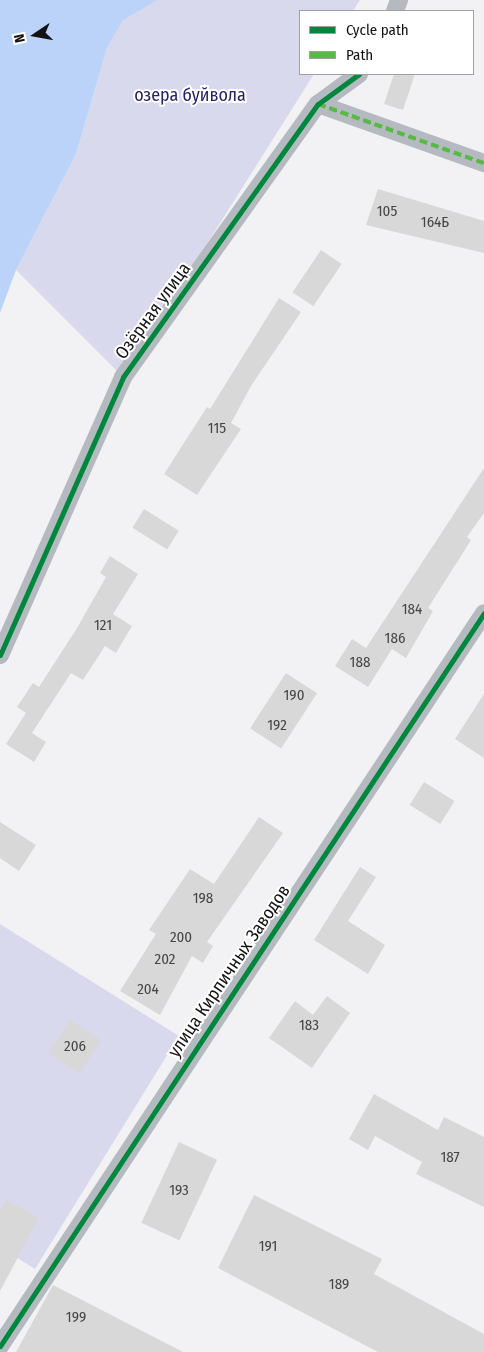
<!DOCTYPE html>
<meta charset="utf-8">
<style>
body{margin:0}
#map{position:relative;width:484px;height:1352px;overflow:hidden;background:#f2f2f4;font-family:"Fira Sans Condensed",sans-serif}
div>[style]{position:absolute}
.green>*{inset:0;background:#d8d9ed}
.water>*{inset:0;background:#bbd3f8}
.building>*{inset:0;background:#d9d8d8;transform-origin:0 0}
.street>*{height:18px;margin:-9px;padding:0 9px;transform-origin:9px;border-radius:9px;background:#b5bac0}
.quiet>*{height:4px;margin-top:-2px;transform-origin:0;background:repeating-linear-gradient(90deg,#58b947 0 8px,transparent 0 12px)}
.cycleway>*{height:5px;margin:-2.5px;padding:0 2.5px;transform-origin:2.5px;border-radius:2.5px;background:#00873e}
span{translate:-50% -50%;white-space:nowrap;text-align:center;line-height:1.15;-webkit-text-stroke:4px #fff;paint-order:stroke}
.number-label{font-size:15px;color:#464546}
.number-label span{-webkit-text-stroke-width:0}
.park-label{font-size:18px;color:#2b2265}
.street-label{font-size:18px;color:#131314}
.legend{position:absolute;left:299px;top:10px;width:175px;height:65px;box-sizing:border-box;background:#fff;border:1px solid #a1a1a1;margin:0;padding:6px 9px;list-style:none;font-size:15px;color:#131314}
.legend li{display:flex;align-items:center;gap:10px;height:25px}
.legend b{width:25px;border:1px solid #a1a1a1}
.north{position:absolute;left:10px;top:10px;width:50px;height:50px;-webkit-text-stroke:4px #fff;paint-order:stroke;rotate:258deg;font-size:14px;font-weight:700;line-height:20px;text-align:center;color:#131314}
.north::after{content:'';display:block;margin:auto;width:18px;height:22px;background:#131314;clip-path:polygon(50% 0,100% 100%,50% 72%,0 100%)}
</style>
<div id="map">
<div class="green">
<div style="clip-path:polygon(158px 0,360px 0,353px 11px,300px 11px,300px 74px,314px 74px,123px 377px,16px 270px,76px 154px,107px 48px,123px 19px)"></div>
<div style="clip-path:polygon(0 924px,179px 1036px,35px 1269px,0 1247px)"></div>
</div>
<div class="water">
<div style="clip-path:polygon(0 0,158px 0,123px 20px,107px 48px,76px 154px,16px 270px,0 313px)"></div>
</div>
<div class="building">
<div style="clip-path:polygon(394px 74px,415px 74px,403px 110px,384px 104px)"></div>
<div style="clip-path:polygon(378px 189px,484px 221px,484px 253px,366px 225px)"></div>
<div style="left:321px;top:250px;width:25px;height:51px;rotate:34deg"></div>
<div style="clip-path:polygon(279px 298px,301px 312px,251px 386px,231px 423px,241px 429px,197px 495px,164px 474px,207px 407px,210px 409px)"></div>
<div style="clip-path:polygon(484px 468px,484px 513px,467px 537px,471px 540px,428px 608px,433px 611px,406px 658px,392px 649px,368px 687px,335px 666px,352px 639px,366px 648px)"></div>
<div style="left:144px;top:509px;width:41px;height:22px;rotate:32deg"></div>
<div style="clip-path:polygon(110px 556px,138px 574px,113px 614px,132px 626px,116px 653px,105px 646px,83px 680px,71px 673px,32px 733px,46px 742px,34px 762px,6px 744px,26px 713px,17px 707px,33px 683px,39px 687px,77px 628px,106px 577px,100px 573px)"></div>
<div style="left:286px;top:673px;width:37px;height:66px;rotate:33deg"></div>
<div style="clip-path:polygon(484px 694px,484px 758px,455px 739px)"></div>
<div style="left:424px;top:782px;width:36px;height:27px;rotate:32deg"></div>
<div style="clip-path:polygon(259px 817px,283px 833px,207px 942px,213px 946px,203px 963px,192px 956px,160px 1015px,120px 991px,156px 934px,149px 930px,190px 869px,214px 884px)"></div>
<div style="clip-path:polygon(0 822px,36px 845px,19px 871px,0 858px)"></div>
<div style="clip-path:polygon(360px 867px,376px 877px,348px 921px,385px 945px,368px 974px,314px 940px)"></div>
<div style="clip-path:polygon(327px 996px,350px 1013px,312px 1068px,269px 1038px,295px 1001px,313px 1015px)"></div>
<div style="left:70px;top:1020px;width:37px;height:40px;rotate:33deg"></div>
<div style="clip-path:polygon(374px 1094px,438px 1130px,444px 1117px,484px 1137px,484px 1207px,416px 1174px,422px 1162px,375px 1136px,368px 1150px,349px 1139px)"></div>
<div style="left:179px;top:1142px;width:42px;height:89px;rotate:25deg"></div>
<div style="clip-path:polygon(254px 1195px,382px 1259px,374px 1274px,484px 1334px,484px 1352px,378px 1352px,218px 1268px)"></div>
<div style="clip-path:polygon(6px 1200px,39px 1218px,0 1291px,0 1211px)"></div>
<div style="clip-path:polygon(53px 1285px,183px 1352px,16px 1352px)"></div>
</div>
<div class="street">
<div style="left:395px;top:11px;width:12px;rotate:-70deg"></div>
<div style="left:318px;top:104px;width:176px;rotate:19.6deg"></div>
<div style="left:0;top:655px;width:304px;rotate:-66.1deg"></div>
<div style="left:123px;top:377px;width:335px;rotate:-54.5deg"></div>
<div style="left:318px;top:104px;width:51px;rotate:-36.2deg"></div>
<div style="left:0;top:1346px;width:878px;rotate:-56.56deg"></div>
</div>
<div class="quiet">
<div style="left:318px;top:104px;width:176px;rotate:19.6deg"></div>
</div>
<div class="cycleway">
<div style="left:0;top:655px;width:304px;rotate:-66.1deg"></div>
<div style="left:123px;top:377px;width:335px;rotate:-54.5deg"></div>
<div style="left:318px;top:104px;width:51px;rotate:-36.2deg"></div>
<div style="left:0;top:1346px;width:878px;rotate:-56.56deg"></div>
</div>
<div class="number-label">
<span style="left:387px;top:212px">105</span>
<span style="left:435px;top:223px">164Б</span>
<span style="left:217px;top:429px">115</span>
<span style="left:412px;top:610px">184</span>
<span style="left:103px;top:626px">121</span>
<span style="left:395px;top:639px">186</span>
<span style="left:360px;top:663px">188</span>
<span style="left:294px;top:696px">190</span>
<span style="left:277px;top:726px">192</span>
<span style="left:203px;top:899px">198</span>
<span style="left:181px;top:938px">200</span>
<span style="left:165px;top:960px">202</span>
<span style="left:148px;top:990px">204</span>
<span style="left:309px;top:1026px">183</span>
<span style="left:75px;top:1047px">206</span>
<span style="left:450px;top:1158px">187</span>
<span style="left:179px;top:1191px">193</span>
<span style="left:268px;top:1247px">191</span>
<span style="left:339px;top:1285px">189</span>
<span style="left:76px;top:1318px">199</span>
</div>
<div class="park-label">
<span style="left:190px;top:95px">озера буйвола</span>
</div>
<div class="street-label">
<span style="left:153px;top:311px;rotate:-54deg">Озёрная улица</span>
<span style="left:229px;top:971px;rotate:-56deg">улица Кирпичных Заводов</span>
</div>
<ul class="legend">
<li><b style="height:6px;background:#00873e"></b>Cycle path</li>
<li><b style="height:6px;background:#58b947"></b>Path</li>
</ul>
<div class="north">N</div>
</div>
